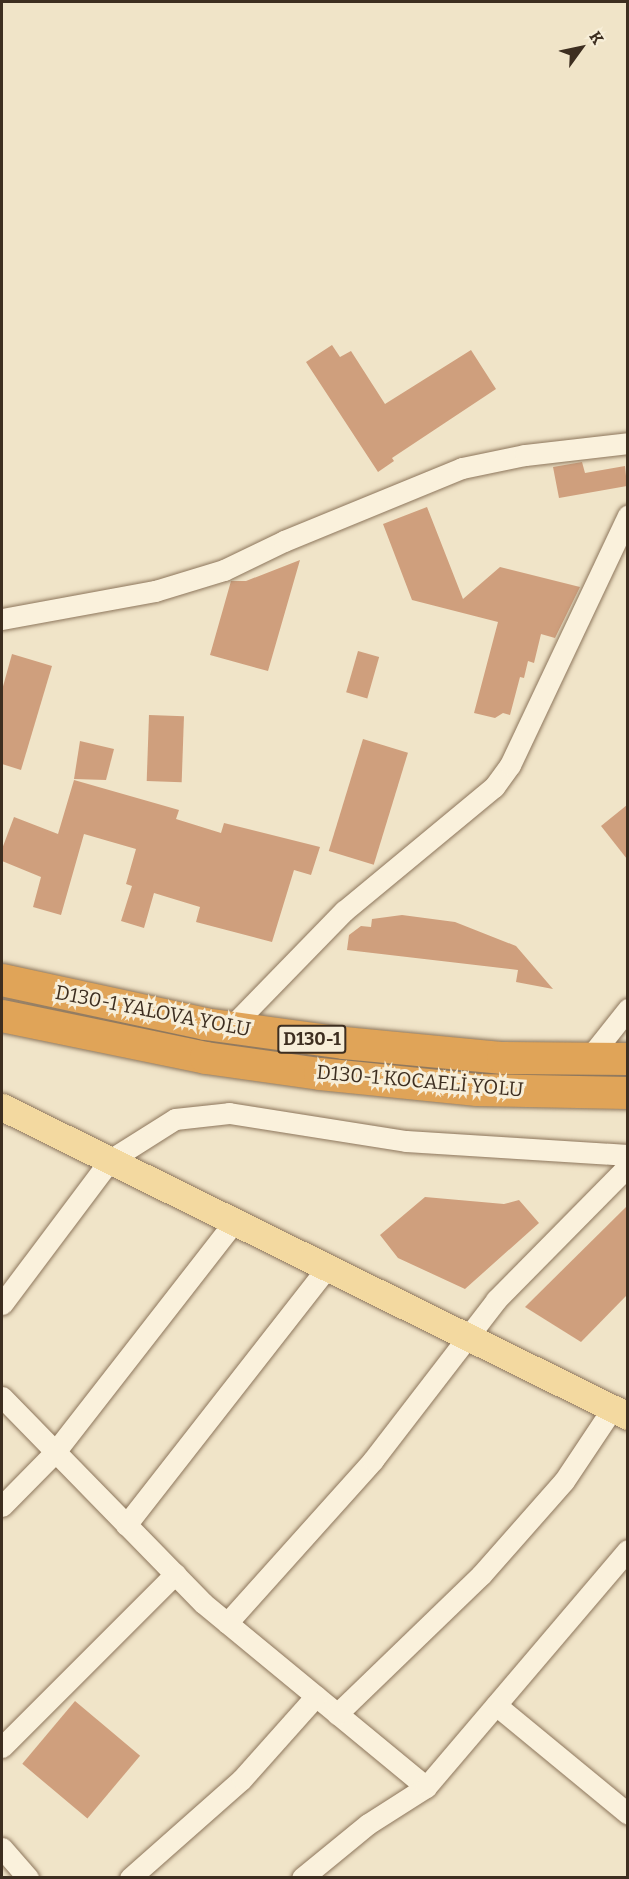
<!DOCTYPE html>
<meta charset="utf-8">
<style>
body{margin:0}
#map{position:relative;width:629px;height:1879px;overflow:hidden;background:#f0e4c8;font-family:Bitter,serif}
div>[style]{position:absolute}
.building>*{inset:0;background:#cf9f7d;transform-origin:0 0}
.roads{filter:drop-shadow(0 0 2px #8d765c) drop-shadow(0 0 2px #8d765c)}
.minor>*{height:21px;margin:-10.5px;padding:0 10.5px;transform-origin:10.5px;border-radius:10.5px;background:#faf1dc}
.major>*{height:27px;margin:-13.5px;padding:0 13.5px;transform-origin:13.5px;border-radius:13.5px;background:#f3d9a0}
.highway>*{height:32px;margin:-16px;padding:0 16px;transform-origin:16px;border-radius:16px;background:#e0a458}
span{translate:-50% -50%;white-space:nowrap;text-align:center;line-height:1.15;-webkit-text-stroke:6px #f7eed8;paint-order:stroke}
.shield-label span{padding:2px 4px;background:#f7eed8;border:2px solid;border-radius:4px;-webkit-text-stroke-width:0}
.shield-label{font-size:18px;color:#3d2e20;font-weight:700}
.street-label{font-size:20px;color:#3d2e20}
.frame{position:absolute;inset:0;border:3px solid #3d2e20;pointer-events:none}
.north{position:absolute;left:551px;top:18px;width:60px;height:60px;-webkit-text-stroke:4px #f7eed8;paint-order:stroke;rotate:57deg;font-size:16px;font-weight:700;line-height:24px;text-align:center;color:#3d2e20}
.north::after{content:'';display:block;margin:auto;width:21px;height:27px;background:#3d2e20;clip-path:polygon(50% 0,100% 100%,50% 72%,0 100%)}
</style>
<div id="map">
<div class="building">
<div style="clip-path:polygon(332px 345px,340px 357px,351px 351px,385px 404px,471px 350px,496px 389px,392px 458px,394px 461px,378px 472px,306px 362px)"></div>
<div style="clip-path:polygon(582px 462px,585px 473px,625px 466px,627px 486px,559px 498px,553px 467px)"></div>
<div style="clip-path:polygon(427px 507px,463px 599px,500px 567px,580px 587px,555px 638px,541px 634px,534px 663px,528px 661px,524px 678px,520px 677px,510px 715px,503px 713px,495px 718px,474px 713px,498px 622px,412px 600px,383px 524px)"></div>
<div style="clip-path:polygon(300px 560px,268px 671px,210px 655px,231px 581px,246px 581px)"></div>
<div style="left:358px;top:651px;width:22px;height:43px;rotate:16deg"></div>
<div style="clip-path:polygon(12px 654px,52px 666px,21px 770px,2px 764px,2px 690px)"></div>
<div style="left:149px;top:715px;width:35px;height:66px;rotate:2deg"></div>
<div style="left:363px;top:739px;width:47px;height:117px;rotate:17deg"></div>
<div style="clip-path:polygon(80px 741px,114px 749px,106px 780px,74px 779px)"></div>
<div style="clip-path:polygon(74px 780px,179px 810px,176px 819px,221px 833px,224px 823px,320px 847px,311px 875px,294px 870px,272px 942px,196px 922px,200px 907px,154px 893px,144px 928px,121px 921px,132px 886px,126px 884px,136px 849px,84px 834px,61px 915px,33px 907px,41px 877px,2px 861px,2px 849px,14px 817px,58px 834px)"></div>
<div style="clip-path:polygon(627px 805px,627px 859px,601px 826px)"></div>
<div style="clip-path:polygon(402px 915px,455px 922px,516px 946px,553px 989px,516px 982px,518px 970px,347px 950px,349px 935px,361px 926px,371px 927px,372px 919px)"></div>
<div style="clip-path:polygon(425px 1197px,504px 1204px,519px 1200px,539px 1223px,465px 1289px,398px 1258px,380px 1235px)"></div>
<div style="clip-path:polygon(627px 1206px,627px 1295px,581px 1342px,525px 1307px)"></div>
<div style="left:75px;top:1701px;width:85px;height:82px;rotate:40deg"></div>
</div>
<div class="roads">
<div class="minor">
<div style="left:2px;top:619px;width:156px;rotate:-10.4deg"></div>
<div style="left:155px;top:591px;width:72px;rotate:-16.9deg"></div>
<div style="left:224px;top:570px;width:67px;rotate:-25.8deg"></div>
<div style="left:284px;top:541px;width:192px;rotate:-22.3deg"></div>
<div style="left:462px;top:468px;width:64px;rotate:-11.7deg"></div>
<div style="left:525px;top:455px;width:104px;rotate:-6.6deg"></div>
<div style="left:231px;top:1027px;width:162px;rotate:-45.8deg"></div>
<div style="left:344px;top:911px;width:195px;rotate:-39.6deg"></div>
<div style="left:494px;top:787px;width:27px;rotate:-54deg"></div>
<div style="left:510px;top:765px;width:276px;rotate:-64.7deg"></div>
<div style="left:589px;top:1058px;width:63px;rotate:-51.5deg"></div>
<div style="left:2px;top:1304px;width:180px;rotate:-53.1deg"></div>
<div style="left:110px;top:1160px;width:77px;rotate:-32.2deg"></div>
<div style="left:175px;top:1119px;width:54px;rotate:-6.3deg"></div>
<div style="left:229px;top:1113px;width:179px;rotate:9deg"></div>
<div style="left:406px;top:1141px;width:222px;rotate:3.6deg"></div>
<div style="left:2px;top:1397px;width:288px;rotate:45.7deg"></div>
<div style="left:203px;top:1603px;width:289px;rotate:39.5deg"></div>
<div style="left:2px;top:1506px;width:76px;rotate:-45.5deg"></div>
<div style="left:55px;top:1452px;width:291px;rotate:-52.1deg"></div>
<div style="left:126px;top:1525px;width:326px;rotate:-52deg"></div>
<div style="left:227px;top:1623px;width:219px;rotate:-48.1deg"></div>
<div style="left:373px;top:1460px;width:202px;rotate:-52.4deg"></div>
<div style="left:496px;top:1300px;width:188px;rotate:-45.4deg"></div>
<div style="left:496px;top:1705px;width:171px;rotate:39.5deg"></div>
<div style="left:337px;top:1714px;width:200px;rotate:-44deg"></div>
<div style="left:481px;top:1575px;width:125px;rotate:-48.6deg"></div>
<div style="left:564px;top:1481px;width:87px;rotate:-56.3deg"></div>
<div style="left:2px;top:1747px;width:245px;rotate:-45deg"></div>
<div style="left:2px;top:1848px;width:40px;rotate:49deg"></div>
<div style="left:130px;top:1878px;width:149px;rotate:-41.5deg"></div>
<div style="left:242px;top:1779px;width:111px;rotate:-48.3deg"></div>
<div style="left:302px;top:1878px;width:85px;rotate:-39.3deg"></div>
<div style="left:368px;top:1824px;width:69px;rotate:-32.5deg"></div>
<div style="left:426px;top:1787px;width:311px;rotate:-49.6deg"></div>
</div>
<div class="major">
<div style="left:2px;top:1107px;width:698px;rotate:26.27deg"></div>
</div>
<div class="highway">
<div style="left:2px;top:980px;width:208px;rotate:12.2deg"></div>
<div style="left:205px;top:1024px;width:140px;rotate:7.8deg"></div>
<div style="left:344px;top:1043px;width:160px;rotate:5.4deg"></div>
<div style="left:503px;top:1058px;width:125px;rotate:0.5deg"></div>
<div style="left:2px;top:1016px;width:208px;rotate:11.6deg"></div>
<div style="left:206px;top:1058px;width:115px;rotate:8deg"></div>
<div style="left:320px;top:1074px;width:158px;rotate:5.8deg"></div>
<div style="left:477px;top:1090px;width:151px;rotate:1.1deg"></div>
</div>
</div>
<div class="shield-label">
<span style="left:312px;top:1039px">D130-1</span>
</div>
<div class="street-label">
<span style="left:153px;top:1011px;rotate:11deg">D130-1 YALOVA YOLU</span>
<span style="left:420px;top:1081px;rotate:5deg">D130-1 KOCAELİ YOLU</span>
</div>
<div class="frame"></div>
<div class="north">K</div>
</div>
